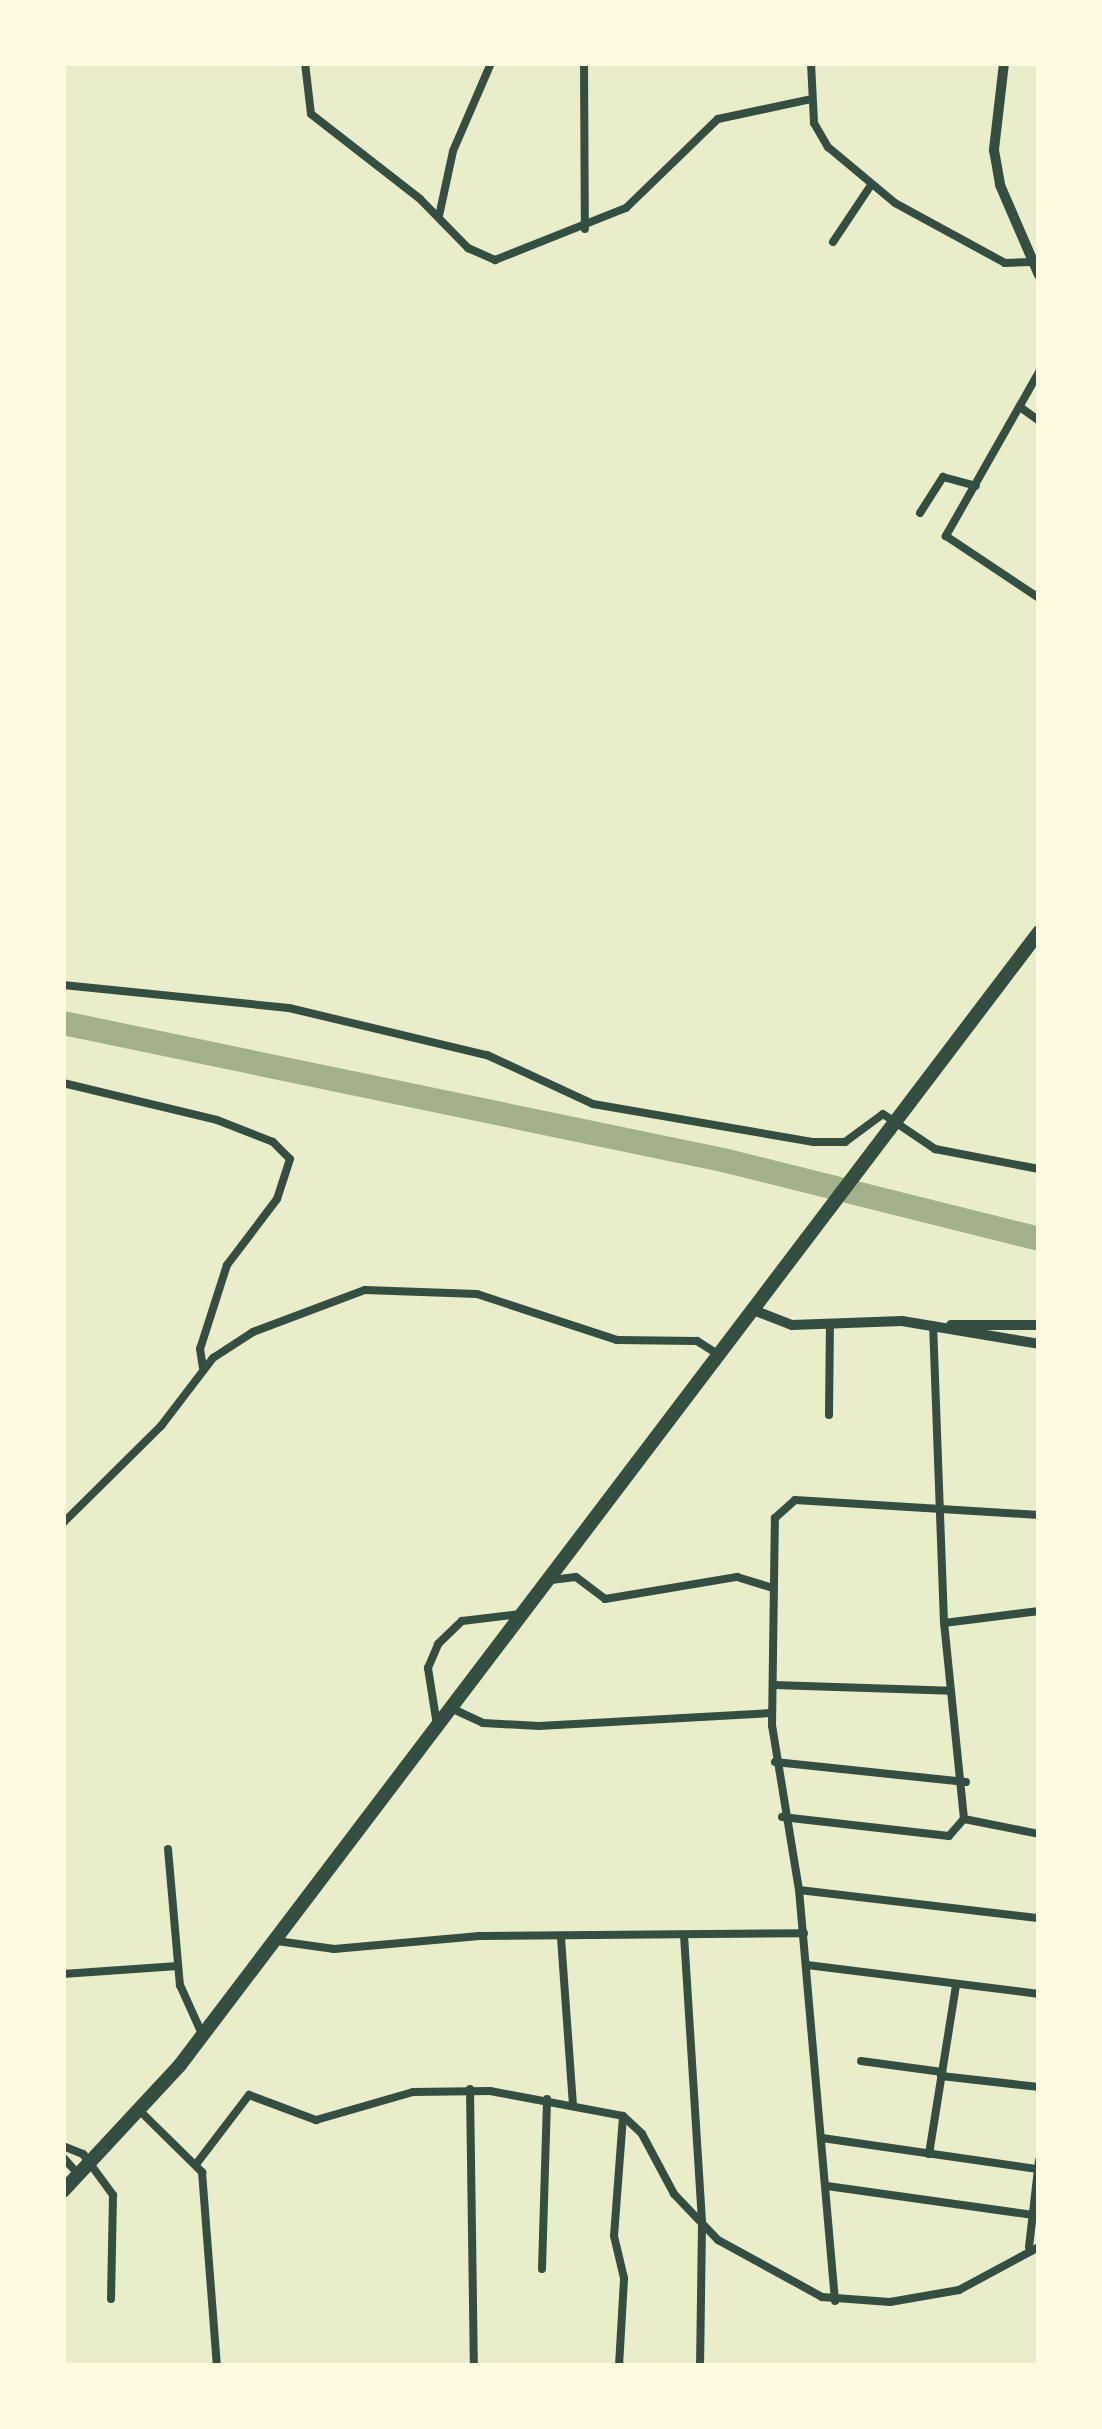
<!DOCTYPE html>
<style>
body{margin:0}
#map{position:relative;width:1102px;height:2429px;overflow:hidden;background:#e9edc9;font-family:Literata,serif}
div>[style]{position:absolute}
.river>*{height:24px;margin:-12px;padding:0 12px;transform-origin:12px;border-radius:12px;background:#a3b18a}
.minor>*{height:8px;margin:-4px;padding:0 4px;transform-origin:4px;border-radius:4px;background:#344e41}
.tertiary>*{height:10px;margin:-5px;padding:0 5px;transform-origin:5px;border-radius:5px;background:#344e41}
.primary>*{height:14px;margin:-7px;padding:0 7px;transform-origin:7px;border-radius:7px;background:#344e41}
span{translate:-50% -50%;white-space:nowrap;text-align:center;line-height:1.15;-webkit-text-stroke:12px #fefae0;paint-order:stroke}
.frame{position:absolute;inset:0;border:66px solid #fefae0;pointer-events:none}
</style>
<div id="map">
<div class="river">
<div style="left:63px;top:1023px;width:674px;rotate:11.73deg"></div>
<div style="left:723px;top:1160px;width:326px;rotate:14deg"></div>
</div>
<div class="minor">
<div style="left:305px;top:63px;width:51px;rotate:83.3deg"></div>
<div style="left:311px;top:114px;width:138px;rotate:37.9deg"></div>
<div style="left:420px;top:199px;width:69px;rotate:45.6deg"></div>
<div style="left:468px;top:248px;width:30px;rotate:24deg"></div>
<div style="left:495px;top:260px;width:141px;rotate:-21.7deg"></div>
<div style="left:626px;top:208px;width:128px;rotate:-44.1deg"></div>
<div style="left:718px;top:119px;width:95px;rotate:-12.1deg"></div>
<div style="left:584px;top:63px;width:166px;rotate:89.7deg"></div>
<div style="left:811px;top:63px;width:60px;rotate:87.1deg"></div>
<div style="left:814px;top:123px;width:28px;rotate:60deg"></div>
<div style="left:828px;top:147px;width:87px;rotate:39.9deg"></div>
<div style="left:895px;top:203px;width:125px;rotate:28.6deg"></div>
<div style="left:1005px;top:263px;width:26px;rotate:-2deg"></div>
<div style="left:439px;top:216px;width:66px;rotate:-77.8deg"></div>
<div style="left:453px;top:151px;width:96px;rotate:-66.6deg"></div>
<div style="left:833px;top:242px;width:69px;rotate:-56.3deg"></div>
<div style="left:1039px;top:372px;width:189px;rotate:119.6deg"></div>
<div style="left:946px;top:536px;width:112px;rotate:33.7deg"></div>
<div style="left:1020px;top:407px;width:24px;rotate:36deg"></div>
<div style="left:920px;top:513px;width:43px;rotate:-57.4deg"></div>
<div style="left:943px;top:477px;width:34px;rotate:15deg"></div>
<div style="left:63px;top:985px;width:227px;rotate:5.8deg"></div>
<div style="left:289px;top:1008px;width:204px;rotate:13.4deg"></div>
<div style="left:487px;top:1055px;width:117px;rotate:24.8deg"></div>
<div style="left:593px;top:1104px;width:224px;rotate:9.8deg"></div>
<div style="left:814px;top:1142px;width:31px"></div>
<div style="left:845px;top:1142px;width:47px;rotate:-36.4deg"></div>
<div style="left:883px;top:1114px;width:63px;rotate:33.9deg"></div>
<div style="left:935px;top:1149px;width:106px;rotate:10.9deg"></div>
<div style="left:63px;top:1083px;width:158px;rotate:13.5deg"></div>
<div style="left:217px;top:1120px;width:60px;rotate:21.4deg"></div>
<div style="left:273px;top:1142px;width:24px;rotate:45deg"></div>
<div style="left:290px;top:1159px;width:42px;rotate:108deg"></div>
<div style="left:277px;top:1199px;width:83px;rotate:127.1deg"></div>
<div style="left:227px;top:1265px;width:88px;rotate:107.8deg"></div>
<div style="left:200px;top:1349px;width:18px;rotate:81deg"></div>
<div style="left:829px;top:1415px;width:91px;rotate:-89.4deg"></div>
<div style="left:63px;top:1523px;width:138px;rotate:-44.7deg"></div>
<div style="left:161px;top:1426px;width:86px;rotate:-52.6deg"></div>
<div style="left:213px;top:1358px;width:48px;rotate:-33deg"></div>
<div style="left:253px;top:1332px;width:120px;rotate:-20.6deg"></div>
<div style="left:365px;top:1290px;width:112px;rotate:2deg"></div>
<div style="left:477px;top:1294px;width:147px;rotate:18.2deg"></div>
<div style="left:617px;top:1340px;width:80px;rotate:0.7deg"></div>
<div style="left:697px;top:1341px;width:26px;rotate:32deg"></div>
<div style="left:551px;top:1580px;width:25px;rotate:-7deg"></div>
<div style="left:576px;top:1577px;width:36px;rotate:37deg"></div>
<div style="left:605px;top:1599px;width:134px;rotate:-9.5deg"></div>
<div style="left:737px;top:1577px;width:38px;rotate:17deg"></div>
<div style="left:944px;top:1623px;width:96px;rotate:-7.2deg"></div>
<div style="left:774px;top:1685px;width:177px;rotate:1.9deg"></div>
<div style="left:453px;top:1709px;width:33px;rotate:25deg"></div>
<div style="left:483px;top:1723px;width:56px;rotate:3.1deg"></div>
<div style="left:539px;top:1726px;width:232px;rotate:-3.2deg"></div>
<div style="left:437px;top:1725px;width:58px;rotate:-99deg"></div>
<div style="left:428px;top:1668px;width:26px;rotate:-67deg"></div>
<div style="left:438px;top:1644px;width:33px;rotate:-44deg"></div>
<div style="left:462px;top:1621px;width:59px;rotate:-6.8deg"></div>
<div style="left:775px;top:1762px;width:192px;rotate:6deg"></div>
<div style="left:782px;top:1817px;width:168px;rotate:6.5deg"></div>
<div style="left:949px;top:1836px;width:23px;rotate:-49deg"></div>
<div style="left:964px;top:1819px;width:197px;rotate:-95.8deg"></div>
<div style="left:944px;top:1623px;width:298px;rotate:-92.1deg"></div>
<div style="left:964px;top:1819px;width:76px;rotate:11.3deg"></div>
<div style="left:168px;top:1849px;width:137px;rotate:85deg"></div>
<div style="left:180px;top:1985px;width:54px;rotate:65.8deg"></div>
<div style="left:799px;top:1890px;width:242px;rotate:6.7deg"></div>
<div style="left:684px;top:1935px;width:291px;rotate:86.4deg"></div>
<div style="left:702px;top:2225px;width:141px;rotate:90.8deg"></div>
<div style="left:561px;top:1938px;width:166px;rotate:85.9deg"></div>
<div style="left:277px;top:1941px;width:58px;rotate:8deg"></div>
<div style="left:334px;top:1949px;width:146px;rotate:-5.1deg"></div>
<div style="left:479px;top:1936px;width:325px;rotate:-0.5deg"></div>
<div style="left:807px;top:1965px;width:234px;rotate:7.1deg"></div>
<div style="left:63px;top:1974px;width:115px;rotate:-4deg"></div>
<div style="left:861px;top:2061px;width:82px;rotate:7.7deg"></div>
<div style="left:941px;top:2076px;width:99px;rotate:6.4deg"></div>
<div style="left:470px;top:2089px;width:277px;rotate:89.2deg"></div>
<div style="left:141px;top:2112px;width:86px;rotate:44.5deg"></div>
<div style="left:202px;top:2172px;width:195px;rotate:85.6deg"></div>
<div style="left:822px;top:2138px;width:218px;rotate:8.2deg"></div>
<div style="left:63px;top:2146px;width:22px;rotate:22deg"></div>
<div style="left:83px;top:2154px;width:51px;rotate:53.8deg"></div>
<div style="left:113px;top:2195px;width:104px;rotate:91.1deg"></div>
<div style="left:929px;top:2154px;width:170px;rotate:-80.9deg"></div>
<div style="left:63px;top:2157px;width:23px;rotate:49deg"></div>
<div style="left:197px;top:2163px;width:86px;rotate:-52.6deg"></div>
<div style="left:249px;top:2095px;width:72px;rotate:20.5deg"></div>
<div style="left:316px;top:2120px;width:101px;rotate:-16.1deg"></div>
<div style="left:413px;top:2092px;width:77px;rotate:-0.7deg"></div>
<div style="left:490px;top:2091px;width:135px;rotate:10.6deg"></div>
<div style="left:623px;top:2116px;width:26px;rotate:43deg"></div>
<div style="left:642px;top:2134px;width:68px;rotate:61.9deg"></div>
<div style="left:674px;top:2194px;width:64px;rotate:46.3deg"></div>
<div style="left:718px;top:2240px;width:119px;rotate:28.7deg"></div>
<div style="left:822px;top:2297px;width:68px;rotate:4.2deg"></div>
<div style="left:890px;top:2302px;width:70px;rotate:-9.9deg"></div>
<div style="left:959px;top:2290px;width:91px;rotate:-28.3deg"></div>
<div style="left:827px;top:2186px;width:208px;rotate:8deg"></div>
<div style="left:1029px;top:2247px;width:87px;rotate:-83.4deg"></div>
<div style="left:542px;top:2269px;width:170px;rotate:-88.3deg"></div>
<div style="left:835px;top:2301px;width:413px;rotate:-95deg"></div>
<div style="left:799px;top:1890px;width:166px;rotate:-99.3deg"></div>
<div style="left:772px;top:1726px;width:208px;rotate:-89.2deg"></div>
<div style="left:775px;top:1518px;width:27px;rotate:-42deg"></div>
<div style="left:795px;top:1500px;width:244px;rotate:3.5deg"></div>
<div style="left:619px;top:2366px;width:88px;rotate:-86.7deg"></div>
<div style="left:624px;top:2278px;width:43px;rotate:-103.4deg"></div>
<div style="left:614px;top:2236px;width:120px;rotate:-85.7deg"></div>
</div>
<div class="tertiary">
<div style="left:1004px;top:63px;width:88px;rotate:96.6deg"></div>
<div style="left:994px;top:150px;width:36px;rotate:80deg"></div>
<div style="left:1000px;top:185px;width:98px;rotate:66.6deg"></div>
<div style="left:753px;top:1310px;width:42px;rotate:21deg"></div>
<div style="left:792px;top:1325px;width:110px;rotate:-2.1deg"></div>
<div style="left:902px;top:1321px;width:139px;rotate:9.5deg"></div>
<div style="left:951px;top:1325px;width:88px"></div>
</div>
<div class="primary">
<div style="left:63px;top:2191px;width:172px;rotate:-47.1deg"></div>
<div style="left:180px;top:2065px;width:1422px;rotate:-52.83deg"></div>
</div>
<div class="frame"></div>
</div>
